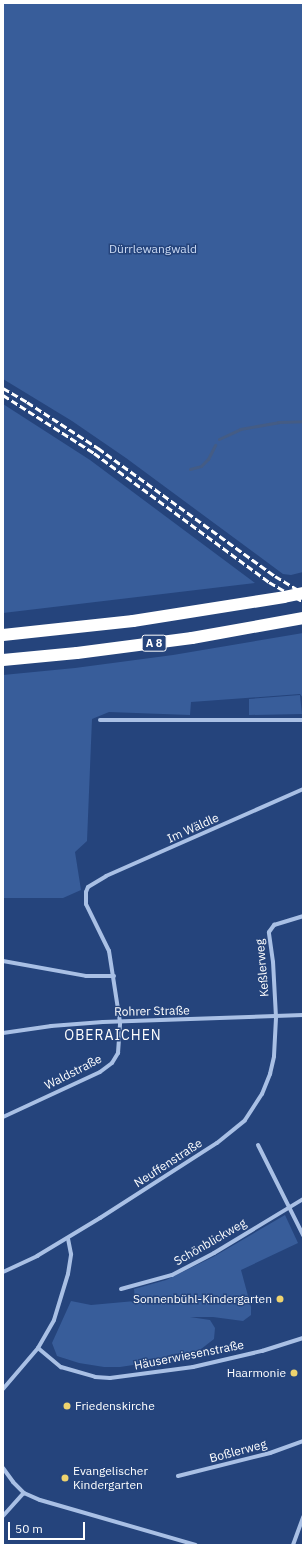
<!DOCTYPE html>
<meta charset="utf-8">
<style>
body{margin:0}
#map{position:relative;width:306px;height:1548px;overflow:hidden;background:#25447c;font-family:"IBM Plex Sans",sans-serif}
div>[style]{position:absolute}
[style*='--x']{left:calc(var(--x)*1px);top:calc(var(--y)*1px);width:calc(var(--w)*1px);rotate:calc(var(--a)*1deg)}
.green>*{inset:0;background:#385d9a}
.stream>*{height:3px;margin:-1.5px;padding:0 1.5px;transform-origin:1.5px;border-radius:1.5px;background:#445c85}
.street>*{height:4px;margin:-2px;padding:0 2px;transform-origin:2px;border-radius:2px;background:#a9c0e5}
.highway>*{height:12px;margin:-6px;padding:0 6px;transform-origin:6px;border-radius:6px;background:#fff}
.rail>*{height:3px;margin-top:-1.5px;transform-origin:0;background:repeating-linear-gradient(90deg,#fff 0 7px,transparent 0 10px)}
.highway-bridge>*{height:12px;margin:-6px;padding:0 6px;transform-origin:6px;border-radius:6px;background:#fff}
.dots>*{width:11px;height:11px;translate:-50% -50%;box-sizing:border-box;border:2px solid #25447c;border-radius:50%}
span{translate:-50% -50%;white-space:nowrap;text-align:center;line-height:1.15;-webkit-text-stroke:3px #25447c;paint-order:stroke}
.shield-label span{padding:1px 3px;background:#25447c;border:1px solid;border-radius:3px;-webkit-text-stroke-width:0}
.shield-label{font-size:11px;color:#fff;font-weight:700}
.park-label{font-size:12px;color:#ccdbf4}
.street-label{font-size:12px;color:#fff}
.poi-label{font-size:12px;color:#fff}
.right{translate:-100% -50%;text-align:right}
.left{translate:0 -50%;text-align:left}
.quarter-label{font-size:14px;color:#fff;letter-spacing:1px}
.frame{position:absolute;inset:0;border:4px solid #fff;pointer-events:none}
.scale{position:absolute;left:8px;top:1522px;width:77px;height:18px;box-sizing:border-box;border:2px solid #fff;border-top:0;padding-left:5px;font-size:12px;line-height:14px;white-space:nowrap;color:#fff;-webkit-text-stroke:3px #25447c;paint-order:stroke}
</style>
<div id="map">
<div class="green">
<i style="clip-path:polygon(3px 3px,303px 3px,303px 572px,291px 575px,283px 574px,126px 458px,72px 421px,3px 379px)"></i>
<i style="clip-path:polygon(3px 404px,90px 460px,255px 583px,3px 613px)"></i>
<i style="clip-path:polygon(303px 633px,303px 698px,300px 694px,191px 702px,190px 715px,109px 712px,92px 719px,87px 841px,75px 852px,81px 890px,63px 898px,3px 898px,3px 675px,75px 668px,173px 655px)"></i>
<i style="clip-path:polygon(300px 695px,302px 714px,249px 715px,249px 699px)"></i>
<i style="clip-path:polygon(285px 1215px,298px 1243px,241px 1270px,251px 1307px,251px 1315px,243px 1321px,213px 1317px,190px 1317px,210px 1320px,215px 1328px,214px 1339px,192px 1356px,120px 1367px,104px 1367px,79px 1363px,57px 1356px,52px 1343px,71px 1301px,91px 1305px,135px 1301px,134px 1289px,166px 1280px,213px 1257px)"></i>
</div>
<div class="stream">
<i style="--x:219;--y:439;--w:23;--a:-25"></i>
<i style="--x:240;--y:429;--w:39;--a:-10"></i>
<i style="--x:278;--y:422;--w:25;--a:-2"></i>
<i style="--x:190;--y:469;--w:11;--a:-15"></i>
<i style="--x:201;--y:466;--w:10;--a:-45"></i>
<i style="--x:208;--y:459;--w:16;--a:-63"></i>
</div>
<div class="street">
<i style="--x:100;--y:720;--w:203;--a:0"></i>
<i style="--x:3;--y:961;--w:84;--a:10.2"></i>
<i style="--x:86;--y:976;--w:28;--a:0"></i>
<i style="--x:3;--y:1033;--w:49;--a:-8.3"></i>
<i style="--x:51;--y:1026;--w:52;--a:-4.4"></i>
<i style="--x:103;--y:1022;--w:200;--a:-2"></i>
<i style="--x:3;--y:1117;--w:107;--a:-24.9"></i>
<i style="--x:100;--y:1072;--w:15;--a:-37"></i>
<i style="--x:112;--y:1063;--w:12;--a:-59"></i>
<i style="--x:118;--y:1053;--w:31;--a:-86"></i>
<i style="--x:120;--y:1022;--w:72;--a:-98.8"></i>
<i style="--x:109;--y:951;--w:52;--a:-116.1"></i>
<i style="--x:86;--y:904;--w:12;--a:-90"></i>
<i style="--x:86;--y:892;--w:5;--a:-68"></i>
<i style="--x:88;--y:887;--w:21;--a:-31"></i>
<i style="--x:106;--y:876;--w:215;--a:-23.8"></i>
<i style="--x:258;--y:1145;--w:101;--a:63.4"></i>
<i style="--x:3;--y:1272;--w:38;--a:-25"></i>
<i style="--x:37;--y:1256;--w:74;--a:-31.1"></i>
<i style="--x:100;--y:1218;--w:139;--a:-32.7"></i>
<i style="--x:217;--y:1143;--w:36;--a:-39"></i>
<i style="--x:245;--y:1120;--w:31;--a:-57"></i>
<i style="--x:262;--y:1094;--w:22;--a:-68"></i>
<i style="--x:270;--y:1074;--w:18;--a:-77"></i>
<i style="--x:274;--y:1056;--w:39;--a:-87"></i>
<i style="--x:276;--y:1017;--w:55;--a:-93.1"></i>
<i style="--x:273;--y:962;--w:30;--a:-98"></i>
<i style="--x:269;--y:932;--w:9;--a:-54"></i>
<i style="--x:274;--y:925;--w:30;--a:-17"></i>
<i style="--x:121;--y:1289;--w:53;--a:-15.4"></i>
<i style="--x:172;--y:1275;--w:47;--a:-27.6"></i>
<i style="--x:214;--y:1253;--w:104;--a:-31.2"></i>
<i style="--x:38;--y:1348;--w:30;--a:40"></i>
<i style="--x:61;--y:1367;--w:35;--a:16"></i>
<i style="--x:95;--y:1377;--w:15;--a:4"></i>
<i style="--x:110;--y:1378;--w:84;--a:-7.5"></i>
<i style="--x:193;--y:1367;--w:71;--a:-13.1"></i>
<i style="--x:262;--y:1351;--w:43;--a:-17.6"></i>
<i style="--x:3;--y:1389;--w:54;--a:-49.5"></i>
<i style="--x:38;--y:1348;--w:32;--a:-60"></i>
<i style="--x:54;--y:1320;--w:48;--a:-73.1"></i>
<i style="--x:68;--y:1274;--w:20;--a:-81"></i>
<i style="--x:71;--y:1254;--w:16;--a:-101"></i>
<i style="--x:3;--y:1468;--w:17;--a:54"></i>
<i style="--x:13;--y:1482;--w:16;--a:45"></i>
<i style="--x:24;--y:1493;--w:17;--a:24"></i>
<i style="--x:40;--y:1500;--w:162;--a:16.1"></i>
<i style="--x:178;--y:1476;--w:95;--a:-14"></i>
<i style="--x:270;--y:1453;--w:35;--a:-20"></i>
<i style="--x:3;--y:1516;--w:31;--a:-48"></i>
<i style="--x:293;--y:1545;--w:30;--a:-70"></i>
</div>
<div class="highway">
<i style="--x:3;--y:635;--w:131;--a:-6.1"></i>
<i style="--x:133;--y:621;--w:153;--a:-9"></i>
<i style="--x:3;--y:660;--w:74;--a:-5.4"></i>
<i style="--x:77;--y:653;--w:116;--a:-7.4"></i>
<i style="--x:192;--y:638;--w:113;--a:-10.2"></i>
</div>
<div class="rail">
<i style="--x:3;--y:388;--w:28;--a:30"></i>
<i style="--x:27;--y:402;--w:85;--a:32.9"></i>
<i style="--x:98;--y:448;--w:218;--a:35.9"></i>
<i style="--x:275;--y:576;--w:33;--a:31"></i>
<i style="--x:3;--y:395;--w:108;--a:32.5"></i>
<i style="--x:94;--y:453;--w:217;--a:36.4"></i>
<i style="--x:269;--y:582;--w:39;--a:30"></i>
</div>
<div class="highway-bridge">
<i style="--x:284;--y:597;--w:19;--a:-12"></i>
</div>
<div class="dots">
<i style="left:280px;top:1299px;background:#eed36e"></i>
<i style="left:294px;top:1373px;background:#eed36e"></i>
<i style="left:67px;top:1406px;background:#eed36e"></i>
<i style="left:65px;top:1478px;background:#eed36e"></i>
</div>
<div class="shield-label">
<span style="left:154px;top:643px">A 8</span>
</div>
<div class="park-label">
<span style="left:153px;top:249px">Dürrlewangwald</span>
</div>
<div class="street-label">
<span style="left:193px;top:828px;rotate:-24deg">Im Wäldle</span>
<span style="left:262px;top:968px;rotate:-95deg">Keßlerweg</span>
<span style="left:152px;top:1011px;rotate:-1deg">Rohrer Straße</span>
<span style="left:73px;top:1072px;rotate:-27deg">Waldstraße</span>
<span style="left:168px;top:1163px;rotate:-33deg">Neuffenstraße</span>
<span style="left:210px;top:1242px;rotate:-30deg">Schönblickweg</span>
<span style="left:189px;top:1355px;rotate:-11deg">Häuserwiesenstraße</span>
<span style="left:238px;top:1451px;rotate:-15deg">Boßlerweg</span>
</div>
<div class="poi-label">
<span class="right" style="left:272px;top:1299px">Sonnenbühl-Kindergarten</span>
<span class="right" style="left:286px;top:1373px">Haarmonie</span>
<span class="left" style="left:75px;top:1406px">Friedenskirche</span>
<span class="left" style="left:73px;top:1478px">Evangelischer<br>Kindergarten</span>
</div>
<div class="quarter-label">
<span style="left:113px;top:1035px">OBERAICHEN</span>
</div>
<div class="frame"></div>
<div class="scale">50 m</div>
</div>
